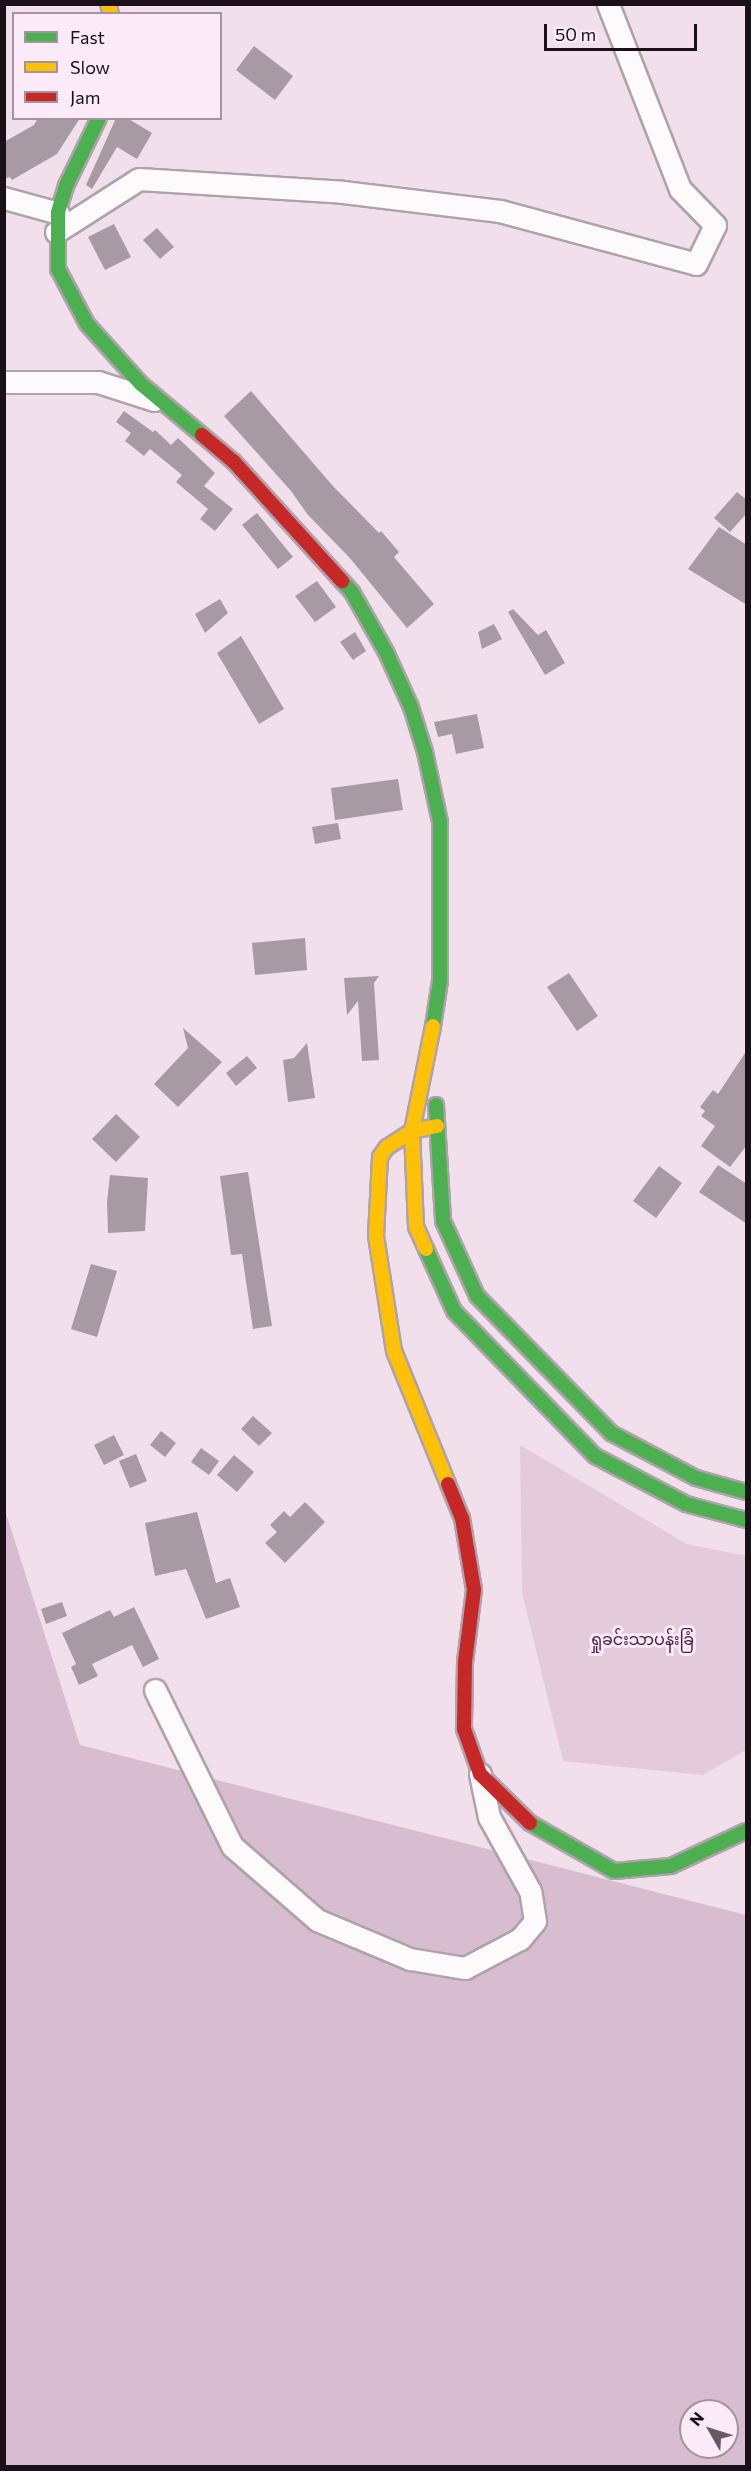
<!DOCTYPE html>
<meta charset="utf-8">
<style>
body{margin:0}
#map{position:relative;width:751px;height:2471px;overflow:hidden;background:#f1e0ec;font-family:Commissioner,"Noto Sans Myanmar",sans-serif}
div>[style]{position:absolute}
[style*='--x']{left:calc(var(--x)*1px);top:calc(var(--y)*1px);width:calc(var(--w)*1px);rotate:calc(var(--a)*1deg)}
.green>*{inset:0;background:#e3cbdc}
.forest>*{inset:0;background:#d8bdd1}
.building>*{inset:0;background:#a79aa3}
.roads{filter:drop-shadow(2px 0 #aea2ab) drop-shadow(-2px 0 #aea2ab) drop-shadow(0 2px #aea2ab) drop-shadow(0 -2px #aea2ab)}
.street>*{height:21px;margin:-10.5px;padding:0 10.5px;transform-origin:10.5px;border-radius:10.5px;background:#fdfafc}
.fast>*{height:14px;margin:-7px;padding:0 7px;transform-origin:7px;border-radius:7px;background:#4caf50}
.slow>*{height:14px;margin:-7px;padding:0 7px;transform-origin:7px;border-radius:7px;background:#ffc107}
.jam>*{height:14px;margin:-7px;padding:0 7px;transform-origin:7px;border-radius:7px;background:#c62828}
span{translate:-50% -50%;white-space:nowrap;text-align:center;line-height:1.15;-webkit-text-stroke:6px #fdeaf8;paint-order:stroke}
.park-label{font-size:16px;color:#481d40}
.frame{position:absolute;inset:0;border:6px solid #1a1018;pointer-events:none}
.legend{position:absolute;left:12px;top:12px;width:210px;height:108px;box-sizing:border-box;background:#fdeaf8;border:2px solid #a2939e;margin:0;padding:8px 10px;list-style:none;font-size:18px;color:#1a1018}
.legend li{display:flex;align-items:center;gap:12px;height:30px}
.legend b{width:30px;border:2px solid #a2939e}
.north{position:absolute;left:679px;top:2399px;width:60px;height:60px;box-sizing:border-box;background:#fdeaf8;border:2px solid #a2939e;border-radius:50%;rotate:309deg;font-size:16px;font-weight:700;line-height:24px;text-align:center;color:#1a1018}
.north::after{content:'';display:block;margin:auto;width:21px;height:27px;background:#655962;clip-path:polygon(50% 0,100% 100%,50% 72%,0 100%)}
.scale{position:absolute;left:544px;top:24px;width:153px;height:27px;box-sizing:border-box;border:3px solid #1a1018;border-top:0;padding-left:8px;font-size:18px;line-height:21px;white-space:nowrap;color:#1a1018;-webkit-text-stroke:4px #fdeaf8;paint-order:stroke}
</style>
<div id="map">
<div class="green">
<i style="clip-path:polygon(520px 1445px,687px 1544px,746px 1556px,746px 1750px,703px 1775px,563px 1761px,522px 1593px)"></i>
</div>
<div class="forest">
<i style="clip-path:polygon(evenodd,4px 1507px,80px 1745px,746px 1915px,746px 2466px,5px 2466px,4px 1507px,691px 2411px,727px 2411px,727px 2447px,691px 2447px,691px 2411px)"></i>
</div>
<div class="building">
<i style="clip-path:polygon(254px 46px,293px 76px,275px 100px,236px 70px)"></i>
<i style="clip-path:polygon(38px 118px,80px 118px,57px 154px,12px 180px,10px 177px,4px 179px,4px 142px,34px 125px)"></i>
<i style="clip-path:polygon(116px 118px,127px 118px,152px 133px,137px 159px,117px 147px,92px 189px,86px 185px)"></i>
<i style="clip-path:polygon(114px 224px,131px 257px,105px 270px,88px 237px)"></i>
<i style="clip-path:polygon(157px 228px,174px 247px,160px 259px,143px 240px)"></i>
<i style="clip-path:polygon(251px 391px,332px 485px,379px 533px,381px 531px,399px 552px,394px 557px,434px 604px,407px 628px,349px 557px,308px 515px,291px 491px,224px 416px)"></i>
<i style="clip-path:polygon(124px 411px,153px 432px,155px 430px,171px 445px,178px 438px,215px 473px,204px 486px,233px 509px,215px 531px,200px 519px,208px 509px,176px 482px,182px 475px,150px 449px,144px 456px,125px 441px,131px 433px,116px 422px)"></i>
<i style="clip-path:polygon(737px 492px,747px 500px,747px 513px,730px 532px,714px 518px)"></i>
<i style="clip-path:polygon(257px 513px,293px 557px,278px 569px,242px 525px)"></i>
<i style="clip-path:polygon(719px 527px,747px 545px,747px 605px,688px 569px)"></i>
<i style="clip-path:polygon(317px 581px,336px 607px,315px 622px,295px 596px)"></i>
<i style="clip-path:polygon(220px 599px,228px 613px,205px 633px,195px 614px)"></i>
<i style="clip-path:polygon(513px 609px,538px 635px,546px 630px,565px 663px,545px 675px,508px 612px)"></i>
<i style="clip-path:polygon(494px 624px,502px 639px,482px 649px,478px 632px)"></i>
<i style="clip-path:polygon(355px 632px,366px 651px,353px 660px,340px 642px)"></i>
<i style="clip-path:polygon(241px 636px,284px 709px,259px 724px,217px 653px)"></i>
<i style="clip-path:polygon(477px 714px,484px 748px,456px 754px,452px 734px,438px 737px,434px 722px)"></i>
<i style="clip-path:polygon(398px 779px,403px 810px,335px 820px,331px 788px)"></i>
<i style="clip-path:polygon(338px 823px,341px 839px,315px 844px,312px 827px)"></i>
<i style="clip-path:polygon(305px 938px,307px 970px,255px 975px,252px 943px)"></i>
<i style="clip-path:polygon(569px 973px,598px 1016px,577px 1031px,547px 987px)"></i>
<i style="clip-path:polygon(379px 976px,374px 983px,379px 1060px,362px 1061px,358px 1001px,347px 1015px,344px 978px)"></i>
<i style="clip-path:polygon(183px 1028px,222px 1062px,178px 1107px,154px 1084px,188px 1048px)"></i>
<i style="clip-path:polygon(307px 1043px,315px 1098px,288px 1102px,283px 1060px,294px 1058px)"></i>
<i style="clip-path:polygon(747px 1050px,747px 1145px,730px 1167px,701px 1146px,715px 1126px,701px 1116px,705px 1111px,700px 1107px,713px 1090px,718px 1094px)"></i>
<i style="clip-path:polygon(247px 1056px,257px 1068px,236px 1086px,226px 1073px)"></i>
<i style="clip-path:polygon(116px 1114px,140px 1137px,116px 1162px,92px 1139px)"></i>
<i style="clip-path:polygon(718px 1165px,747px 1184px,747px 1224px,699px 1192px)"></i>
<i style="clip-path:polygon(659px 1166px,682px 1183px,656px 1218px,633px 1201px)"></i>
<i style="clip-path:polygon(248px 1172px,272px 1326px,253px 1329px,242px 1254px,231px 1255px,220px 1176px)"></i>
<i style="clip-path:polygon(110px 1175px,148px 1178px,145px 1231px,108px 1233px,107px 1202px)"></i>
<i style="clip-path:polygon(91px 1264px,117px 1271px,97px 1337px,71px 1329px)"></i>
<i style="clip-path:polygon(253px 1416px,272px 1433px,259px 1446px,241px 1429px)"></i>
<i style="clip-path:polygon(161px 1431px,176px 1443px,165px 1457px,150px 1445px)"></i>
<i style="clip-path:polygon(114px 1435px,124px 1455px,104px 1465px,94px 1445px)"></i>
<i style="clip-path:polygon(201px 1448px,219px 1461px,209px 1475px,191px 1462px)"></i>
<i style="clip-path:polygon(136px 1454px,147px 1481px,130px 1488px,119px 1461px)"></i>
<i style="clip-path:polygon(234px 1455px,254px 1472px,237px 1492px,217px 1475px)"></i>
<i style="clip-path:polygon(305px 1502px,325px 1522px,285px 1563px,265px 1543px,277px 1532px,270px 1525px,284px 1511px,290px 1517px)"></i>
<i style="clip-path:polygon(197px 1512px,216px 1583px,230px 1578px,240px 1607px,206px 1619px,186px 1569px,155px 1576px,145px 1523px)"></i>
<i style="clip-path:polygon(62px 1602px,67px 1616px,46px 1624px,41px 1609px)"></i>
<i style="clip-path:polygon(134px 1607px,159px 1659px,143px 1667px,132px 1645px,92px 1664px,98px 1676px,79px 1685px,71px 1667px,76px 1664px,62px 1633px,110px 1610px,114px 1617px)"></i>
</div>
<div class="roads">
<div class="street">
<i style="--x:4;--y:198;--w:56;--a:15.5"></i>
<i style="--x:56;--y:232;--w:98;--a:-32.6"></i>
<i style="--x:139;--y:179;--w:204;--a:3.6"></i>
<i style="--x:343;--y:192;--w:158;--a:6.9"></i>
<i style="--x:500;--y:211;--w:203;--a:15.1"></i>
<i style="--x:696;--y:264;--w:43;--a:-64"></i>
<i style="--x:715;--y:225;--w:50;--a:-134.2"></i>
<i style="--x:680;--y:189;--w:199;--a:-111.3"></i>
<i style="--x:4;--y:382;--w:94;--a:0"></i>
<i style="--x:98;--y:382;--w:59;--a:17.8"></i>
<i style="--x:155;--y:1690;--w:174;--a:63.7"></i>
<i style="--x:232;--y:1846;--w:113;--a:41"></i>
<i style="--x:317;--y:1920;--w:101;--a:22.8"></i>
<i style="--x:410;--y:1959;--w:56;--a:9.3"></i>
<i style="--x:465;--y:1968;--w:62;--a:-27.8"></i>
<i style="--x:520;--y:1939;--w:23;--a:-50"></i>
<i style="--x:535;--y:1921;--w:30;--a:-99"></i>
<i style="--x:530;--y:1891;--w:85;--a:-119"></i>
<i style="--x:489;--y:1817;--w:44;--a:-101.8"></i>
</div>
<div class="fast">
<i style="--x:99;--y:118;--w:76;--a:115.9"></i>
<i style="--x:66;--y:186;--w:28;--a:107"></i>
<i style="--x:58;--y:213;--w:56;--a:90"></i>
<i style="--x:58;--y:269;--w:62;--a:62.2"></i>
<i style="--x:87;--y:324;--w:81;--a:48"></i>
<i style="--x:141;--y:384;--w:80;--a:39.9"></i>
<i style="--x:342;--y:581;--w:15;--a:48"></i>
<i style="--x:352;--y:592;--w:69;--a:60.5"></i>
<i style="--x:386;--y:652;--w:60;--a:65.6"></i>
<i style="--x:411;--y:707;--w:47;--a:72.7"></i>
<i style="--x:425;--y:752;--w:72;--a:77.9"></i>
<i style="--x:440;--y:822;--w:159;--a:90"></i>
<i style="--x:440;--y:981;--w:46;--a:98.8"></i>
<i style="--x:436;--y:1105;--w:116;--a:86.5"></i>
<i style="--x:443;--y:1221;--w:82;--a:65.6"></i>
<i style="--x:477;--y:1296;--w:192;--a:45.6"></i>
<i style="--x:611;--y:1433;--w:96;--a:27.9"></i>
<i style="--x:696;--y:1478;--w:52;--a:15.6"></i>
<i style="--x:426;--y:1249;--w:68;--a:65.7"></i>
<i style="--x:454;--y:1311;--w:202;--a:45.8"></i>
<i style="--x:595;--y:1456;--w:103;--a:27.8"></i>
<i style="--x:686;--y:1504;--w:62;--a:14.9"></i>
<i style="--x:530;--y:1823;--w:97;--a:29.7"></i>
<i style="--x:614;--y:1871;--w:57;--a:-5"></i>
<i style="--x:671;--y:1866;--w:83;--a:-25"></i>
</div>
<div class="slow">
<i style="--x:108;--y:4;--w:10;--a:73"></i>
<i style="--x:437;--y:1126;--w:25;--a:169"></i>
<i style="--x:412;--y:1131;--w:30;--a:147"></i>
<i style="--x:387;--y:1147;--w:12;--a:125"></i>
<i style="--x:380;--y:1157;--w:79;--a:92.9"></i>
<i style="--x:376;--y:1236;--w:116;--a:81.1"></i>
<i style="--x:394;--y:1351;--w:144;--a:67.9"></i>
<i style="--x:426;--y:1249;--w:24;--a:-114"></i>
<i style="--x:416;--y:1227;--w:96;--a:-92.4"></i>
<i style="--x:412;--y:1131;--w:107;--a:-78.7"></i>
</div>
<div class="jam">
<i style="--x:202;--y:435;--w:42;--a:40.2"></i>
<i style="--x:234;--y:462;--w:161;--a:47.8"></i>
<i style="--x:448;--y:1484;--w:37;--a:68"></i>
<i style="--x:462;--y:1518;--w:73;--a:80.5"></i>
<i style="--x:474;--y:1590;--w:73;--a:97.1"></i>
<i style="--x:465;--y:1662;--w:67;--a:90.9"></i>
<i style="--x:464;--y:1729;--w:48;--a:70.4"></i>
<i style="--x:480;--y:1774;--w:70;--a:44.4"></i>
</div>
</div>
<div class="park-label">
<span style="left:642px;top:1639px">ရှုခင်းသာပန်းခြံ</span>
</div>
<div class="frame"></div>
<ul class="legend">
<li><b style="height:8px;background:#4caf50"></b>Fast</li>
<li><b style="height:8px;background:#ffc107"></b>Slow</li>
<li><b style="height:8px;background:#c62828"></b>Jam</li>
</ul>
<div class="north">N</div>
<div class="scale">50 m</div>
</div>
